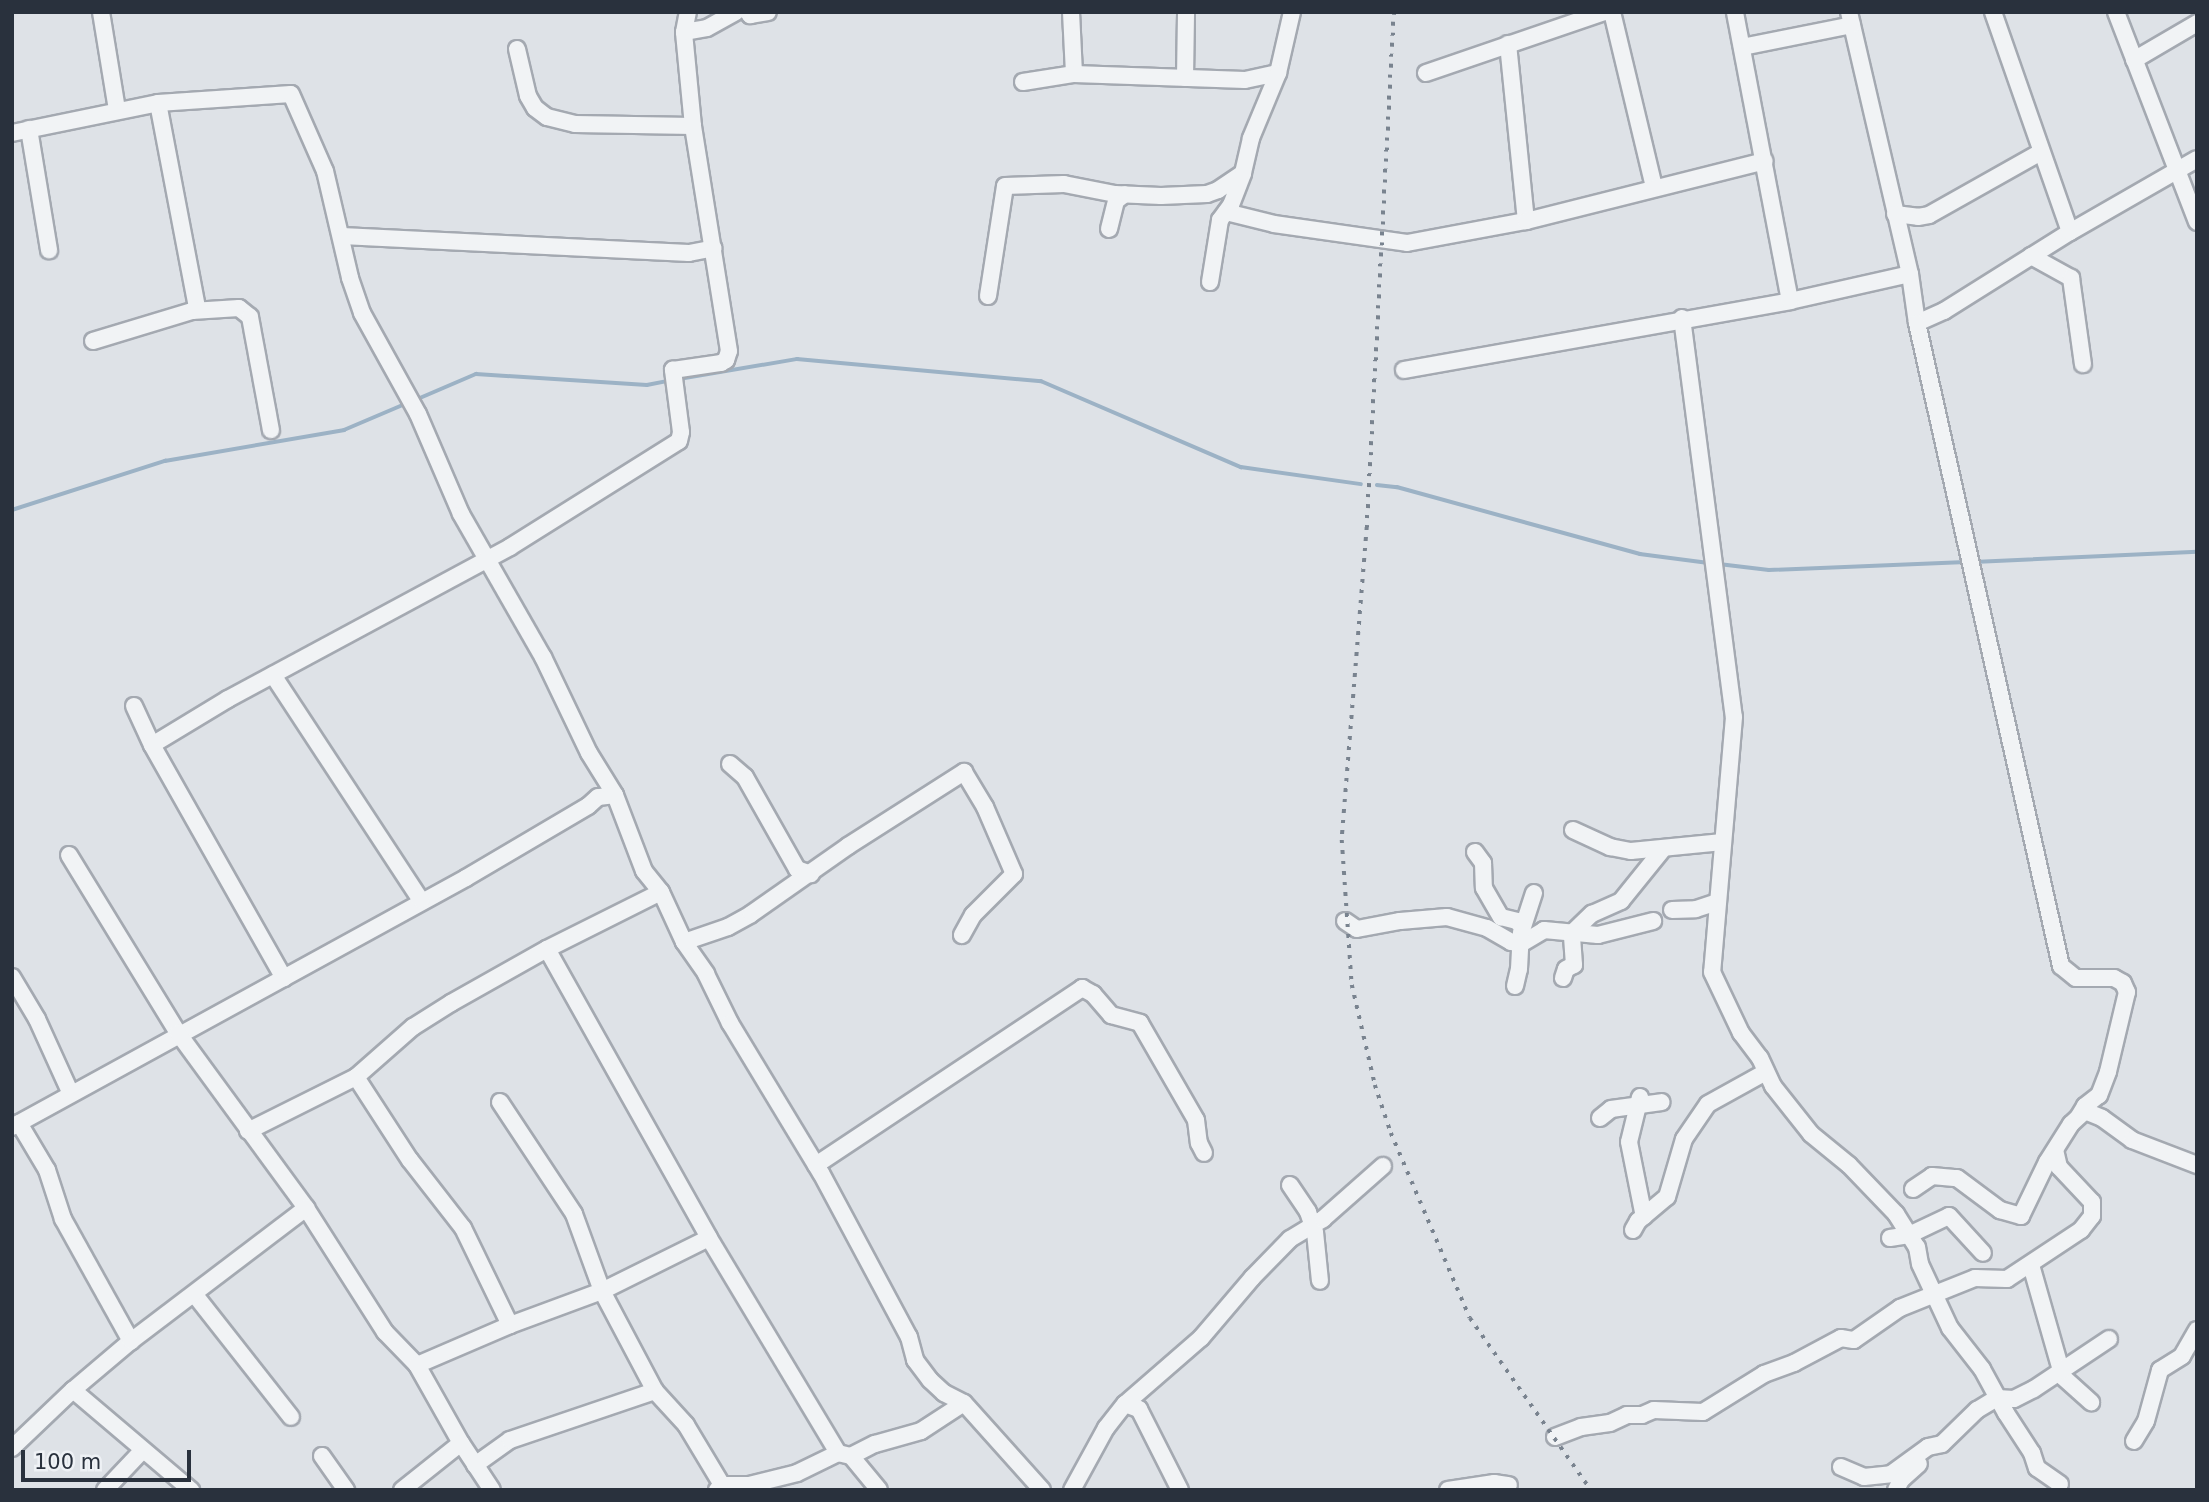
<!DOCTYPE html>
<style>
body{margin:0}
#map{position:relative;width:2209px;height:1502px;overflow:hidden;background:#dee2e7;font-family:"DejaVu Sans",sans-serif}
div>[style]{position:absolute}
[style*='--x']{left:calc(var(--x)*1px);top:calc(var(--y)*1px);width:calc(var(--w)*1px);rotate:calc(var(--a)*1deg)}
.stream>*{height:3.5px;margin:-1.75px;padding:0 1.75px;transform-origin:1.75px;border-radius:1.75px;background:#9cb2c5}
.roads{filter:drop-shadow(2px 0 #a4a9b1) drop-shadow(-2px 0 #a4a9b1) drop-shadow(0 2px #a4a9b1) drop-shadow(0 -2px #a4a9b1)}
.minor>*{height:16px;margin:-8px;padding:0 8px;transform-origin:8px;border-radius:8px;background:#f1f3f5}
.rail>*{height:3.5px;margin-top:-1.75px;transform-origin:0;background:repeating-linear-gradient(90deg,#79838f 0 3.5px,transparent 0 10.5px)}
span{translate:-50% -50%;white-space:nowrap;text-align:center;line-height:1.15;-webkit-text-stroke:5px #eef1f5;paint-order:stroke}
.frame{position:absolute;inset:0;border:14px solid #29313d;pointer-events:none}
.scale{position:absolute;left:21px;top:1450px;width:170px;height:32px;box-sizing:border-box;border:4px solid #29313d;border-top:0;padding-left:9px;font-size:21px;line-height:24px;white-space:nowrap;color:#29313d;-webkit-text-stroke:5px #eef1f5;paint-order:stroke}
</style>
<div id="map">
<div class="stream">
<i style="--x:679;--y:379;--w:120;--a:-9.6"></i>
<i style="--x:797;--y:359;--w:245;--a:5.2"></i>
<i style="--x:1041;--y:381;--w:218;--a:23.3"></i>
<i style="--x:1241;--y:467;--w:121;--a:8.1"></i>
<i style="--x:420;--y:398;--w:61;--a:-23.2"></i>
<i style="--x:476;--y:374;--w:171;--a:3.7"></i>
<i style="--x:647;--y:385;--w:21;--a:-11"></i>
<i style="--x:1377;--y:485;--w:20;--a:6"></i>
<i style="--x:1397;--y:487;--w:252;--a:15.4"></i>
<i style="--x:1640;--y:554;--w:69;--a:7.5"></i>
<i style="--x:12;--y:510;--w:161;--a:-17.8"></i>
<i style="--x:165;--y:461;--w:182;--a:-9.8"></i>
<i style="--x:344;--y:430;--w:64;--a:-23"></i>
<i style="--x:1974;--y:562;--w:223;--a:-2.6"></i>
<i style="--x:1719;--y:564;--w:50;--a:6.8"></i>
<i style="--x:1769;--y:570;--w:197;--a:-2.3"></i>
</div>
<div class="roads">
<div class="minor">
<i style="--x:101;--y:12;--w:99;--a:80.7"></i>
<i style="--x:748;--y:12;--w:4;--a:56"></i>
<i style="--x:750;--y:15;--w:18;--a:-9"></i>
<i style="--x:1071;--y:12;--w:62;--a:87.2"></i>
<i style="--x:1612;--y:12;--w:180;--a:76.5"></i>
<i style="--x:1849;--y:12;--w:269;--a:76.9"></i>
<i style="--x:1910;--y:274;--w:49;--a:81.9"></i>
<i style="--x:1917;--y:323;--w:30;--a:-24"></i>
<i style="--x:1944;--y:311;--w:149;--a:-32.1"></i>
<i style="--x:2070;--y:232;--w:146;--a:-29.9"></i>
<i style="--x:1993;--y:12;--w:233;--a:70.7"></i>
<i style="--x:2116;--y:12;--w:225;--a:68.9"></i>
<i style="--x:684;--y:32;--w:23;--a:-10"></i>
<i style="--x:707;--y:28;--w:33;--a:-29"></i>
<i style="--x:1508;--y:44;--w:178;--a:84.2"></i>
<i style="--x:1742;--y:47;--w:112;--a:-11.3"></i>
<i style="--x:517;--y:49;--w:48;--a:76.8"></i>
<i style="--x:528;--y:96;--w:14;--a:60"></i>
<i style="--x:535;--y:108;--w:15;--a:37"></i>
<i style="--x:547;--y:117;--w:29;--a:14"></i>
<i style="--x:575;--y:124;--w:118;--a:1"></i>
<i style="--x:2134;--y:60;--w:73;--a:-30.4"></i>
<i style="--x:1426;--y:73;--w:188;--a:-18.9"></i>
<i style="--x:1185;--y:78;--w:66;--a:-89.1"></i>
<i style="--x:1023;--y:82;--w:52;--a:-8.9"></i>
<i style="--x:1074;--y:74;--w:171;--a:2"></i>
<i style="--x:1245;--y:80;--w:34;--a:-12"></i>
<i style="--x:1278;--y:73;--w:63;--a:-77.1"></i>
<i style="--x:158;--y:103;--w:209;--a:79.2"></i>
<i style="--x:197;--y:308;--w:6;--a:149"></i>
<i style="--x:29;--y:129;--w:123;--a:80.6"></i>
<i style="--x:12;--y:133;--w:149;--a:-11.6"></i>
<i style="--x:158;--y:103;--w:133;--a:-3.9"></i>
<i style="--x:291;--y:94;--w:84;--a:66.2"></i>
<i style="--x:325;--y:171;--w:110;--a:76.8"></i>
<i style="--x:350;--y:278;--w:37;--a:71"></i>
<i style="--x:362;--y:313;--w:115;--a:61"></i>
<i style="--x:418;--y:414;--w:109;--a:66.7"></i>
<i style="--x:461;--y:514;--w:165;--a:60.2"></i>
<i style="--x:543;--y:657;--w:106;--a:64.4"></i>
<i style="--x:589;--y:753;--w:49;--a:58.2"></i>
<i style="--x:615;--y:795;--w:17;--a:173"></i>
<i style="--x:598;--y:797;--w:13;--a:138"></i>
<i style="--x:588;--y:806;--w:142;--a:149.5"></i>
<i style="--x:466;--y:878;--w:518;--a:151.26"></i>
<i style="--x:1226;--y:212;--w:49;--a:14"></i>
<i style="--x:1274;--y:224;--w:134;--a:8.1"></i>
<i style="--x:1407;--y:243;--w:121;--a:-10.5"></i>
<i style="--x:1526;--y:221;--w:246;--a:-14.1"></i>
<i style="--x:1895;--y:214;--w:23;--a:7"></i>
<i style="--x:1918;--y:217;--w:11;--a:-10"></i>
<i style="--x:1929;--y:215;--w:129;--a:-29.4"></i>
<i style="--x:1109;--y:229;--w:29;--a:-76"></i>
<i style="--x:1116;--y:201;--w:11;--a:-38"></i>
<i style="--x:342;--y:236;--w:347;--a:2.8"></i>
<i style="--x:689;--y:253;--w:25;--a:-11"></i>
<i style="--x:2031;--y:256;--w:46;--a:28.8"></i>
<i style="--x:2071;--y:278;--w:87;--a:82.1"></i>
<i style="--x:1210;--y:282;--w:63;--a:-80.8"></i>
<i style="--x:1220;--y:220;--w:19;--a:-54"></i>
<i style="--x:1231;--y:205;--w:34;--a:-69"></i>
<i style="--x:988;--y:296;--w:111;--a:-81.2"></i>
<i style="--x:1005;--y:186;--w:59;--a:-1.9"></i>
<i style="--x:1064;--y:184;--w:52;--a:11.1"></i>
<i style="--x:1115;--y:194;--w:46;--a:2.5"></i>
<i style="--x:1161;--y:196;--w:46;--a:-2.5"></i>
<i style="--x:1207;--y:194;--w:12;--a:-20"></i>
<i style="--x:1218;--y:190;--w:30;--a:-34"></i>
<i style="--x:1243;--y:173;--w:36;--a:-77"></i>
<i style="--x:1251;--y:138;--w:70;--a:-67.4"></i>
<i style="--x:1790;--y:301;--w:123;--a:-12.7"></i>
<i style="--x:1682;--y:318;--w:402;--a:82.6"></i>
<i style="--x:1734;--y:717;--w:256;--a:94.9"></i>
<i style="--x:1712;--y:972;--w:68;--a:64.6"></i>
<i style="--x:1741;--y:1033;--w:31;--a:53"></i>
<i style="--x:1760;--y:1058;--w:31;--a:65"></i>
<i style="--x:1773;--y:1086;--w:61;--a:51.6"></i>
<i style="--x:1811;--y:1134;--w:49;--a:39.2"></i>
<i style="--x:1849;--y:1165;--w:68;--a:46.2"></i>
<i style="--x:1896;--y:1214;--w:39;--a:58"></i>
<i style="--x:1917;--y:1247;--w:17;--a:80"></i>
<i style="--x:1920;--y:1264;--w:71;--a:64.9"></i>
<i style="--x:1950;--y:1328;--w:52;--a:52"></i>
<i style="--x:1982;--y:1369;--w:50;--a:61.4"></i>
<i style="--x:2006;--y:1413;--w:48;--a:57"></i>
<i style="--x:2032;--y:1453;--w:16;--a:72"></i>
<i style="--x:2037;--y:1468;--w:28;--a:35"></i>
<i style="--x:1917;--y:323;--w:659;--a:77.38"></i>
<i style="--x:2061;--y:966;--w:19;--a:39"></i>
<i style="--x:2076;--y:978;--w:38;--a:0"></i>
<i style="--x:2114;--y:978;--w:10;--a:29"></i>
<i style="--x:2123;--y:983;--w:10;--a:66"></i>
<i style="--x:2127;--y:992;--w:82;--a:103.4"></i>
<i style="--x:2108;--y:1072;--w:25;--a:111"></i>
<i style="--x:2099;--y:1095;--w:18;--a:142"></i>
<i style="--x:2085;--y:1106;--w:12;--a:121"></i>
<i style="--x:93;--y:341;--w:103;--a:-16.9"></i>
<i style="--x:192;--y:311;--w:47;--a:-3.7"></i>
<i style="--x:239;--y:308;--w:14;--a:39"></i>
<i style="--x:250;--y:317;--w:115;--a:79.5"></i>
<i style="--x:1404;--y:370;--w:392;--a:-10.1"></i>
<i style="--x:1790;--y:301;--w:294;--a:-100.8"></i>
<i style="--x:273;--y:675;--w:269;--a:56.7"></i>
<i style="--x:134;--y:706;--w:43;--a:65.2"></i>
<i style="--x:152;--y:745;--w:268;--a:60.5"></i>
<i style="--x:152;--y:745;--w:89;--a:-31.2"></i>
<i style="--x:228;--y:699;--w:320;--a:-28.3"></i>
<i style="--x:510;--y:547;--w:199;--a:-32.1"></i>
<i style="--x:679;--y:441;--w:9;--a:-77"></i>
<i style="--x:681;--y:432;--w:63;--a:-97.4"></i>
<i style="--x:673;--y:370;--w:49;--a:-8.3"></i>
<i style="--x:721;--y:363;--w:6;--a:-31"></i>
<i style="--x:726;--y:360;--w:9;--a:-72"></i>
<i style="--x:729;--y:351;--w:228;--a:-99.1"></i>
<i style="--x:693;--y:126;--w:94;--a:-95.5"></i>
<i style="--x:684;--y:32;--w:20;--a:-79"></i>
<i style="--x:730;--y:764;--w:20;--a:41"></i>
<i style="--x:745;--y:777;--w:106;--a:60.5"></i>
<i style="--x:797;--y:869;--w:15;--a:20"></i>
<i style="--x:615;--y:795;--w:81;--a:69.1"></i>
<i style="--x:644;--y:871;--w:27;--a:51"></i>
<i style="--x:661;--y:892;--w:55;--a:65.3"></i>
<i style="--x:684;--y:942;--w:39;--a:55"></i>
<i style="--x:706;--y:974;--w:55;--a:63.9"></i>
<i style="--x:730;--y:1023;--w:175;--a:58.8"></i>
<i style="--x:821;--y:1173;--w:186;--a:61.8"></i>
<i style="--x:909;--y:1337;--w:24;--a:75"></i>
<i style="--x:915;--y:1360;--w:25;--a:53"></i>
<i style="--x:930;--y:1380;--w:19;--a:43"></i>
<i style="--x:944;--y:1393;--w:22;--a:27"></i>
<i style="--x:964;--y:1403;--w:117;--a:48.1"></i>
<i style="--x:1573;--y:830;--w:41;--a:24.7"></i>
<i style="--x:1610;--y:847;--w:21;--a:11"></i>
<i style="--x:1631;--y:851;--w:92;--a:-5.6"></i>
<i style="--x:1475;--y:852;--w:14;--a:54"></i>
<i style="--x:1483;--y:863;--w:25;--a:88"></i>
<i style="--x:1484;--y:888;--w:34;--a:60"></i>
<i style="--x:1501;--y:917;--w:16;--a:14"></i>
<i style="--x:1517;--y:921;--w:8;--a:50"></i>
<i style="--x:69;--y:855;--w:209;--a:58.5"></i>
<i style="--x:178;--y:1033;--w:217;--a:53.8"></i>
<i style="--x:306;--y:1208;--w:147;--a:57.5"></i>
<i style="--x:385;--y:1332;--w:46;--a:45.9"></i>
<i style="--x:417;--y:1365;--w:90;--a:60.6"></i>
<i style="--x:461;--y:1443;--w:56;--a:56.6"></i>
<i style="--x:1672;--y:910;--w:24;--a:-2"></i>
<i style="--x:1696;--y:909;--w:23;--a:-18"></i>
<i style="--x:1345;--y:921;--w:14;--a:34"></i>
<i style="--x:1357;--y:929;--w:44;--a:-10.5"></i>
<i style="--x:1400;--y:921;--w:47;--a:-4.9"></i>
<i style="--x:1447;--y:917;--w:41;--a:15.4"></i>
<i style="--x:1487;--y:928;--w:28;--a:30"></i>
<i style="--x:1511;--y:942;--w:10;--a:11"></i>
<i style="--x:1521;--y:944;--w:27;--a:-31"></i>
<i style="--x:1544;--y:930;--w:54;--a:5.3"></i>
<i style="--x:1598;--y:935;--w:57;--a:-14.3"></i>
<i style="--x:684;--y:942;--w:46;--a:-18.8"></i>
<i style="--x:728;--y:927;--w:26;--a:-29"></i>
<i style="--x:751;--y:914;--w:118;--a:-35"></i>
<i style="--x:848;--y:846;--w:138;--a:-32.5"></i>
<i style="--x:964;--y:772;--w:41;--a:59"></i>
<i style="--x:985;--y:807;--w:73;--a:66.6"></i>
<i style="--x:1014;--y:874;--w:58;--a:135"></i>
<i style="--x:973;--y:915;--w:23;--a:119"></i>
<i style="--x:547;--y:949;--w:331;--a:60.7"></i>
<i style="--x:709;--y:1238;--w:251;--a:59"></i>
<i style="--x:12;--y:977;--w:49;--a:59.2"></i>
<i style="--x:37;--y:1019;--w:82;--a:65.6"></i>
<i style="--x:1563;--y:978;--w:9;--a:-72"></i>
<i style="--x:1566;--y:969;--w:9;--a:-27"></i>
<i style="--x:1574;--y:965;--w:32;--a:-94"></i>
<i style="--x:1572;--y:933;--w:28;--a:-44"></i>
<i style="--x:1592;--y:914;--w:32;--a:-24"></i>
<i style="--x:1621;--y:901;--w:67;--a:-51.1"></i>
<i style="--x:1515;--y:986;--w:17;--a:-77"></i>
<i style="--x:1519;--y:969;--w:36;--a:-87"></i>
<i style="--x:1521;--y:933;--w:42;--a:-72"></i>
<i style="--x:356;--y:1077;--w:99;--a:57"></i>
<i style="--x:410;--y:1160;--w:86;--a:52.1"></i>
<i style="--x:463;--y:1228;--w:108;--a:64.1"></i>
<i style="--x:1640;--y:1097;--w:46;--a:103.7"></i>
<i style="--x:1629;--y:1142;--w:76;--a:78.7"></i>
<i style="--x:500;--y:1102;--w:134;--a:56.5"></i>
<i style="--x:574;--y:1214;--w:82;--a:70"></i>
<i style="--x:602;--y:1291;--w:113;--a:62.1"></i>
<i style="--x:655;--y:1391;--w:46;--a:47.6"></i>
<i style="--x:686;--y:1425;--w:70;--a:59"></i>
<i style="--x:1600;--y:1118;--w:14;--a:-39"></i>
<i style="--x:1611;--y:1109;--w:51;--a:-7.8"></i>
<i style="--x:19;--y:1123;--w:55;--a:59.2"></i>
<i style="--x:47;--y:1170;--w:52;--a:71.9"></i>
<i style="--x:63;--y:1219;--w:140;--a:60.9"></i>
<i style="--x:248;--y:1131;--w:121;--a:-26.6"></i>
<i style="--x:356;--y:1077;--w:76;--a:-41.3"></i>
<i style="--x:413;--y:1027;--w:45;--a:-32.3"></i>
<i style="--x:451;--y:1003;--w:110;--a:-29.4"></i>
<i style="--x:547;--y:949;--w:127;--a:-26.6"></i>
<i style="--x:816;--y:1165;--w:320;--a:-33.6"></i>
<i style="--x:1082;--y:988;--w:13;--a:29"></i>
<i style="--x:1093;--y:994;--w:28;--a:49"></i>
<i style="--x:1111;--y:1015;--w:30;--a:15"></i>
<i style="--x:1140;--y:1023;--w:112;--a:60"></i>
<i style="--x:1196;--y:1120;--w:23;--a:83"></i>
<i style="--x:1199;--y:1143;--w:11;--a:63"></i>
<i style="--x:1290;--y:1185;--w:32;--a:56"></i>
<i style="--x:1308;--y:1212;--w:21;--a:71"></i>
<i style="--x:1315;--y:1232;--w:49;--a:84.2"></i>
<i style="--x:1913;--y:1189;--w:23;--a:-34"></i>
<i style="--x:1932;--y:1176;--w:25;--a:5"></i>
<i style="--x:1957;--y:1178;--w:54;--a:36.7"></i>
<i style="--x:2000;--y:1210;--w:22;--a:16"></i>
<i style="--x:2021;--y:1216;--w:60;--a:-64.3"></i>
<i style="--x:2047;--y:1162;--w:45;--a:-57.7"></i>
<i style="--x:2071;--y:1124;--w:19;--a:-43"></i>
<i style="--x:2085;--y:1111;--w:18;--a:22"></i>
<i style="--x:2102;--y:1118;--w:37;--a:36"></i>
<i style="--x:2132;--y:1140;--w:70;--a:21"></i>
<i style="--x:1633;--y:1230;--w:10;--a:-61"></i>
<i style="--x:1638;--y:1221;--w:38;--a:-40"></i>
<i style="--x:1667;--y:1197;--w:60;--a:-73.7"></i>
<i style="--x:1684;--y:1139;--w:42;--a:-55.6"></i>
<i style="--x:1708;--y:1104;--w:66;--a:-28.9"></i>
<i style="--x:1890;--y:1238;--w:19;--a:-9"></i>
<i style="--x:1909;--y:1235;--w:44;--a:-25.4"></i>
<i style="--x:1949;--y:1216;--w:50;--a:47.4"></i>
<i style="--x:2031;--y:1265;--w:116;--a:74.1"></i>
<i style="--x:2063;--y:1377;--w:38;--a:42"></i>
<i style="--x:195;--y:1295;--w:155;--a:51.8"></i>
<i style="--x:417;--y:1365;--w:101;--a:-23.3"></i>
<i style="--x:510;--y:1325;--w:98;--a:-20.3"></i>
<i style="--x:602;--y:1291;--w:119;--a:-26.4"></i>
<i style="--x:73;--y:1390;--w:155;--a:40.3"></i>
<i style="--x:1125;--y:1404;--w:15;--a:20"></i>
<i style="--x:1139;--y:1409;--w:91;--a:63.2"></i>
<i style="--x:1555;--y:1437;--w:28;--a:-21"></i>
<i style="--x:1581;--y:1427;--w:29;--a:-8"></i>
<i style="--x:1610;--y:1423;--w:19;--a:-25"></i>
<i style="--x:1627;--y:1415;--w:15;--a:0"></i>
<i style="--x:1642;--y:1415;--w:13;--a:-23"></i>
<i style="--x:1654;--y:1410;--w:49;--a:2.3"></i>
<i style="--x:1703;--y:1412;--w:72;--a:-31.9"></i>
<i style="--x:1764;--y:1374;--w:32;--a:-20"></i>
<i style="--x:1794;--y:1363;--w:53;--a:-28"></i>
<i style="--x:1841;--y:1338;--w:13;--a:9"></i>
<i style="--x:1854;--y:1340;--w:56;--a:-34.8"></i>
<i style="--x:1900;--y:1308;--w:81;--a:-21.8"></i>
<i style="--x:1975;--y:1278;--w:32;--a:2"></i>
<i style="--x:2007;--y:1279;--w:89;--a:-33.5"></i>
<i style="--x:2081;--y:1230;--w:18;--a:-52"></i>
<i style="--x:2092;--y:1216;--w:14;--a:-90"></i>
<i style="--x:2092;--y:1202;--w:48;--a:-133.3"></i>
<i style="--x:2059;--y:1167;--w:17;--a:-103"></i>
<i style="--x:2134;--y:1441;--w:23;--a:-59"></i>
<i style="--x:2146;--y:1421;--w:53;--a:-74.6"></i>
<i style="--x:2160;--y:1370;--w:26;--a:-32"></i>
<i style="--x:2182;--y:1356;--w:30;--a:-60"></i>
<i style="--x:12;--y:1448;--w:84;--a:-43.6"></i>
<i style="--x:73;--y:1390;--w:76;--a:-40.2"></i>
<i style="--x:131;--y:1341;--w:220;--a:-37.2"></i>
<i style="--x:322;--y:1456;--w:42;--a:54.8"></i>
<i style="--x:851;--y:1456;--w:44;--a:50.5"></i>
<i style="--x:475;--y:1465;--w:43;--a:-35.5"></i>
<i style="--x:510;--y:1440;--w:153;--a:-18.7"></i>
<i style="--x:1841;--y:1467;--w:25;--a:23"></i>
<i style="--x:1864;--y:1477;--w:27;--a:-6"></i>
<i style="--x:1891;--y:1474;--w:46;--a:-36.1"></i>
<i style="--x:1928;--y:1447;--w:14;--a:-12"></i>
<i style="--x:1942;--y:1444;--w:49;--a:-44.2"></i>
<i style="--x:1977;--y:1410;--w:23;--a:-31"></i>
<i style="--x:1997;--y:1398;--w:17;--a:3"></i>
<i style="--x:2014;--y:1399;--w:22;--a:-27"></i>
<i style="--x:2034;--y:1389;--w:90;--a:-33.7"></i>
<i style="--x:105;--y:1490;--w:54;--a:-46.5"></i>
<i style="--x:402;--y:1490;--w:75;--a:-38.5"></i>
<i style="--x:717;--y:1490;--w:7;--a:-45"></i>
<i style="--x:722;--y:1485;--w:27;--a:0"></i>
<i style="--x:749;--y:1485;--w:49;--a:-14"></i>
<i style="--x:797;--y:1473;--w:46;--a:-26"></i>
<i style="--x:838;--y:1453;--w:13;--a:13"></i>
<i style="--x:851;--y:1456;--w:27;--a:-27"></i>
<i style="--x:875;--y:1444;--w:48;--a:-15.8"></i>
<i style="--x:921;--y:1431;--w:51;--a:-33.1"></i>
<i style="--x:1072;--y:1490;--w:71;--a:-61.3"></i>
<i style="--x:1106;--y:1428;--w:31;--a:-52"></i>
<i style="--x:1125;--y:1404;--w:101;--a:-41"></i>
<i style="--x:1201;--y:1338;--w:79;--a:-49.6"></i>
<i style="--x:1252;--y:1278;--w:54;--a:-45.7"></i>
<i style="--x:1290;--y:1239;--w:39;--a:-31"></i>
<i style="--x:1323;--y:1219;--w:80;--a:-41.5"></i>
<i style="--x:1448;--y:1490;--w:47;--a:-8.7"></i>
<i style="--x:1494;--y:1483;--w:15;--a:8"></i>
<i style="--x:1896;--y:1490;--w:11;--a:-63"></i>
<i style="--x:1901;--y:1480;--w:24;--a:-42"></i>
</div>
</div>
<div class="rail">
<i style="--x:1394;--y:12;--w:516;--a:93"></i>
<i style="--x:1367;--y:527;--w:314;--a:94.6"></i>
<i style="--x:1342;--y:840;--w:145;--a:86.1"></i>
<i style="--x:1352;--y:985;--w:103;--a:77"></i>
<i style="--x:1375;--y:1085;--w:51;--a:71.6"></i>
<i style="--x:1391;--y:1133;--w:201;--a:66.9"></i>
<i style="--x:1470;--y:1318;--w:210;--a:54.9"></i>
</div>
<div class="frame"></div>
<div class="scale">100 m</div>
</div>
